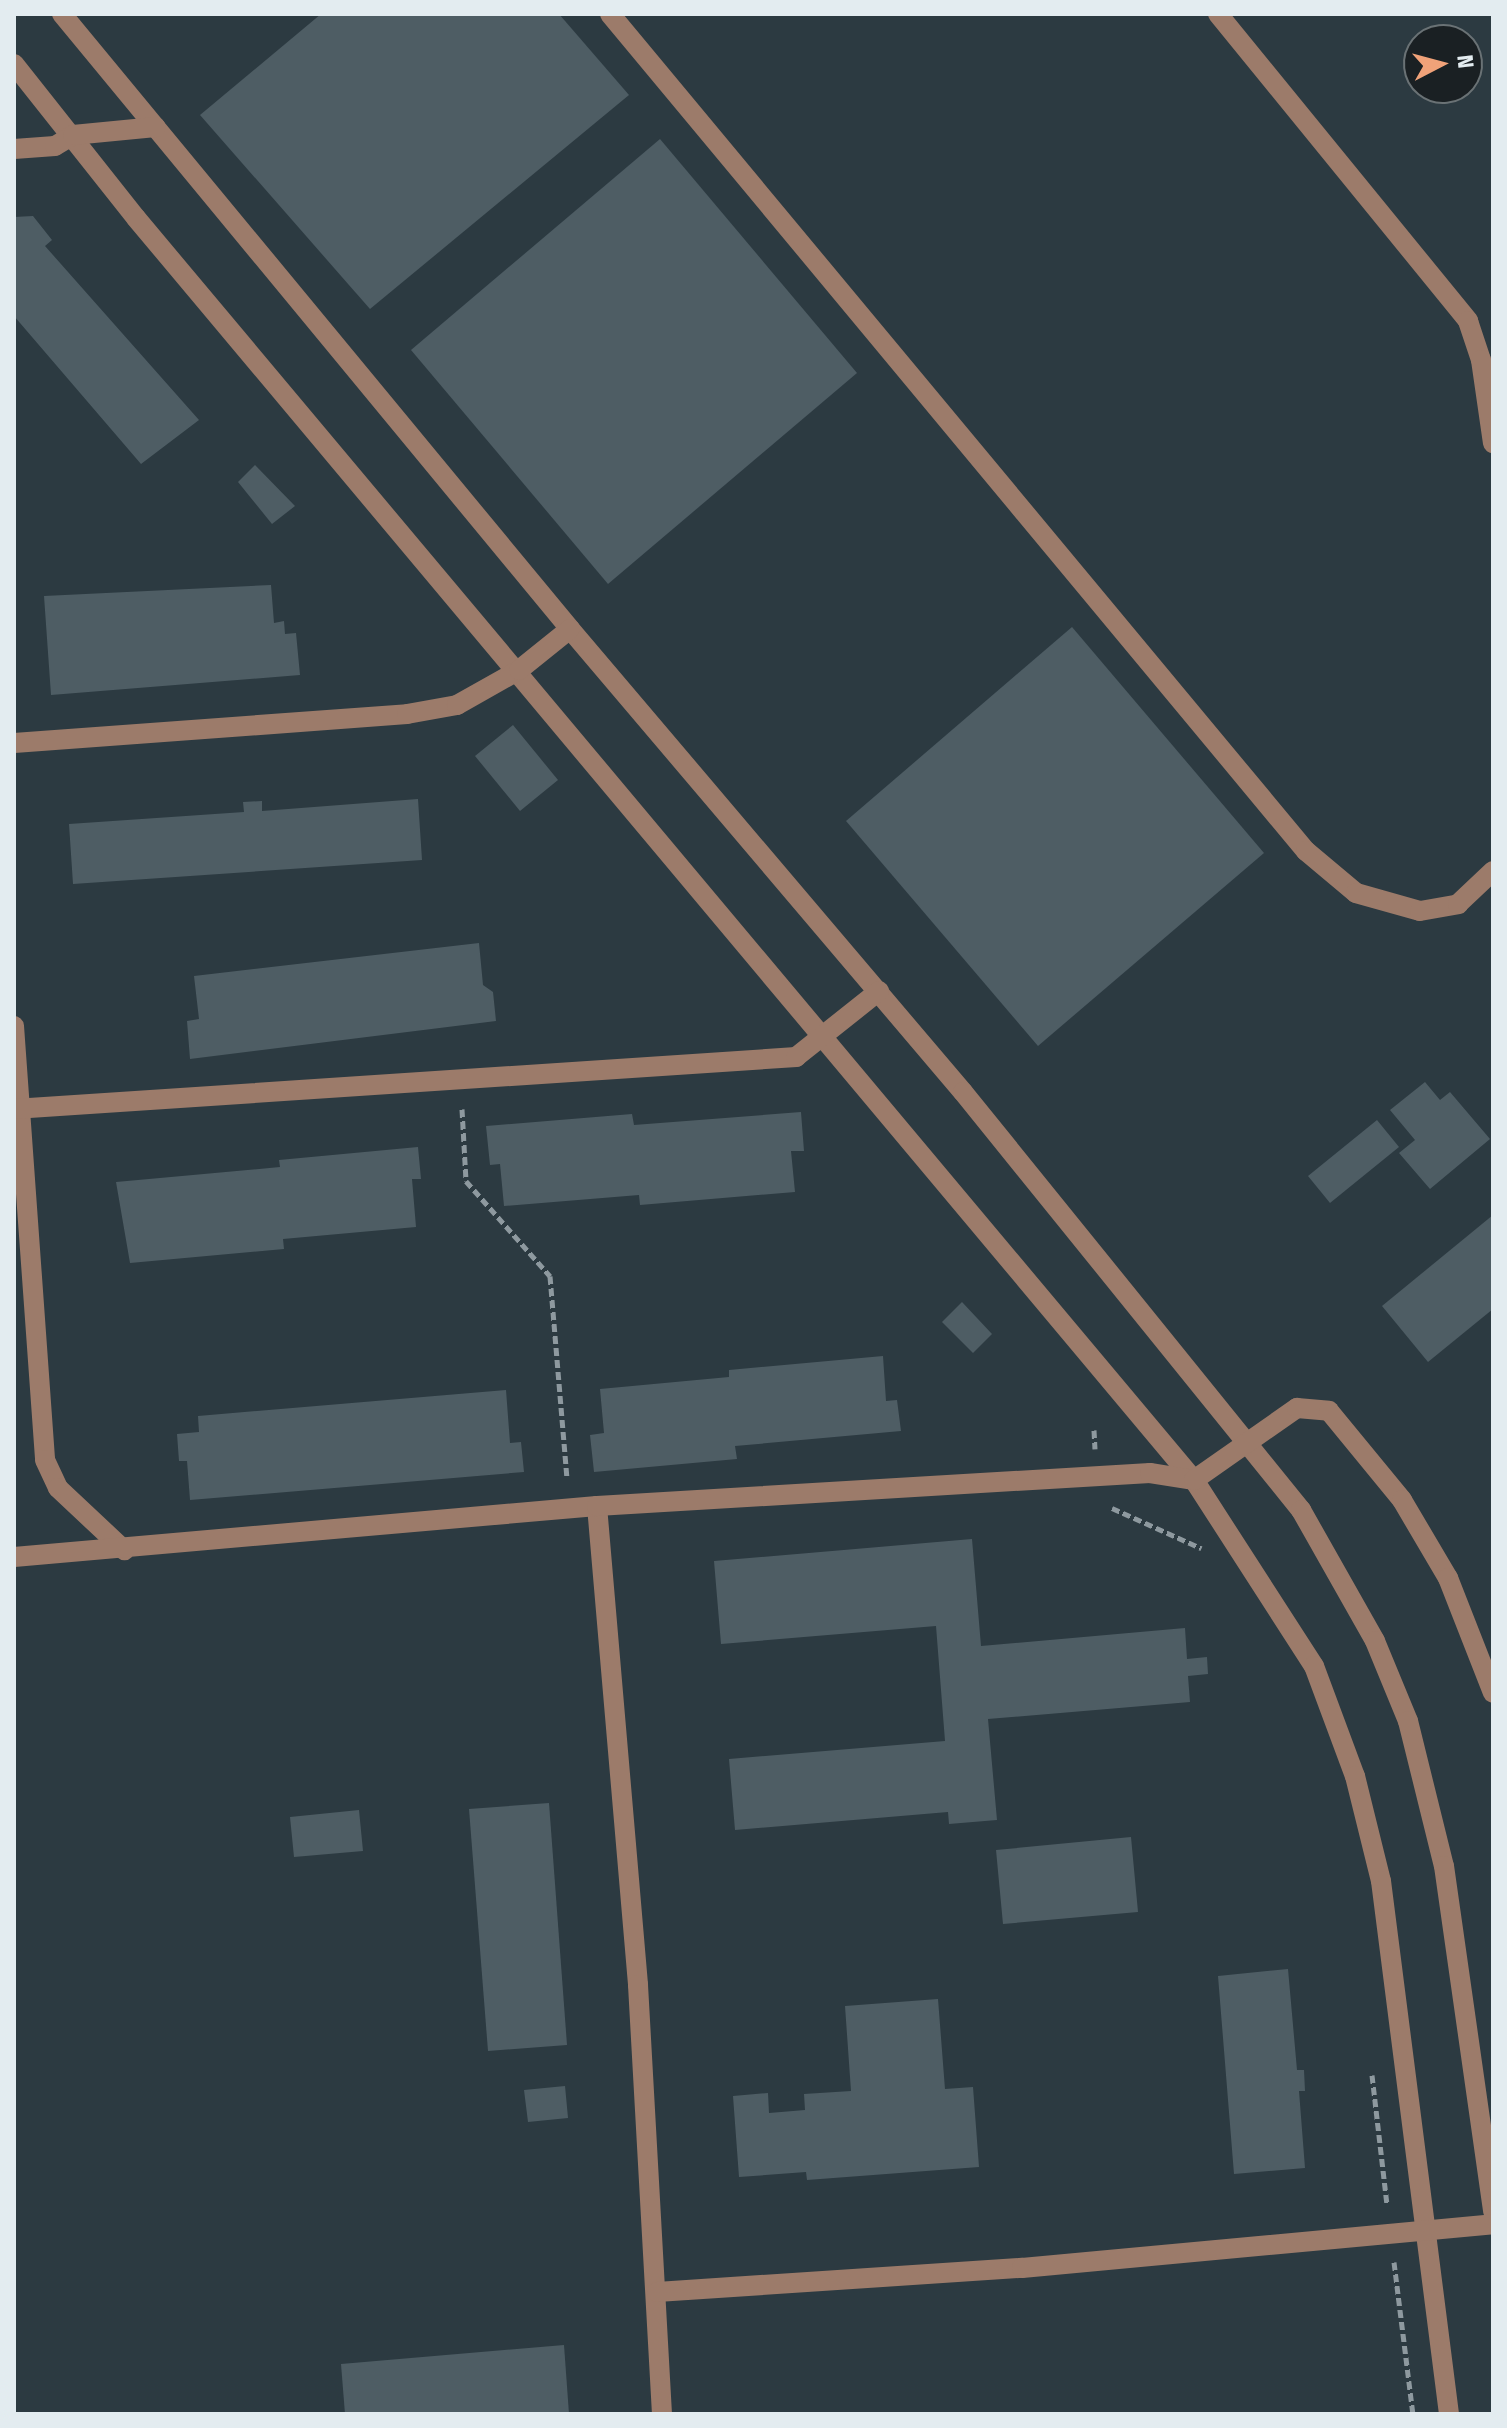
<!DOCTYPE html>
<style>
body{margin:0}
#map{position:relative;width:1507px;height:2428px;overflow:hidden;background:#2c3a41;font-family:"Fira Sans Condensed",sans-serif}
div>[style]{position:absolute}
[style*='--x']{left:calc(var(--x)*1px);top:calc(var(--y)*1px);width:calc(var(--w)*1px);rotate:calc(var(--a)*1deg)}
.building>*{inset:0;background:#4e5d64}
.path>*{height:5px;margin-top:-2.5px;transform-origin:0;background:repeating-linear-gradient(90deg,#8e999f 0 8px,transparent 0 12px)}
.minor>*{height:20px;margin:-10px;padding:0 10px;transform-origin:10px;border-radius:10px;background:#9c7b6a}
span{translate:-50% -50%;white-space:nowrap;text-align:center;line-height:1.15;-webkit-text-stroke:7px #1a2023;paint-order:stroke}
.frame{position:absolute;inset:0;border:16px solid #e3ecf0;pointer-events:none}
.north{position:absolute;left:1403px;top:24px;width:80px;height:80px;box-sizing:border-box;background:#1a2023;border:2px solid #6a7275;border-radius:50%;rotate:84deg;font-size:22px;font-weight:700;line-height:32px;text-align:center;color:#e3ecf0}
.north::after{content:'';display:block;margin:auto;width:28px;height:36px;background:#f0a279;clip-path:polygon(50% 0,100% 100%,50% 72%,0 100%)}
</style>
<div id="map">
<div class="building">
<i style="clip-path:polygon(321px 14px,559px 14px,629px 95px,370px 309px,200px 115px)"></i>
<i style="clip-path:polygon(660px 139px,857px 373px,608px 584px,411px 350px)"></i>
<i style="clip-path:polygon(33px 216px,52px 240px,45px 246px,199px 420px,141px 464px,14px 316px,14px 217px)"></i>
<i style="clip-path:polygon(255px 465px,295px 506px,272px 524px,238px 482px)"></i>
<i style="clip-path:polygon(271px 585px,274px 623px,284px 621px,285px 634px,296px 633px,300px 675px,51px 695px,44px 596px)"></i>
<i style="clip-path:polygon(1072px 627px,1264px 853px,1038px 1046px,846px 821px)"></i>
<i style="clip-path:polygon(513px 725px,558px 780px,520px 811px,475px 756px)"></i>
<i style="clip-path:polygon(418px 799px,422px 860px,73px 884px,69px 824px,244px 812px,243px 802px,262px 801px,262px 811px)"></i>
<i style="clip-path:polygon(479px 943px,483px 985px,493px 992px,496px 1021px,190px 1059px,187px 1021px,199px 1019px,194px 976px)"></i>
<i style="clip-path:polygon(1425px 1082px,1440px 1100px,1450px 1092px,1490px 1139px,1430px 1189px,1399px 1153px,1415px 1140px,1390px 1110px)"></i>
<i style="clip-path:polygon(801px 1112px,804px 1151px,791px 1151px,795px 1192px,640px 1205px,639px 1195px,504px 1206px,500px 1164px,490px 1165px,486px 1126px,632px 1114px,634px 1125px)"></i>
<i style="clip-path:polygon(1377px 1120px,1399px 1147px,1330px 1203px,1308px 1176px)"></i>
<i style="clip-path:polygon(418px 1147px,421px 1179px,412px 1179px,416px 1227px,283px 1239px,284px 1249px,130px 1263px,116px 1182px,280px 1167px,279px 1160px)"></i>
<i style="clip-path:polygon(1493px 1215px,1493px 1309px,1428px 1362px,1382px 1306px)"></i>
<i style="clip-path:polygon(962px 1302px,992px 1334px,973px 1353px,942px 1322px)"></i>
<i style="clip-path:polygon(883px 1356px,886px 1401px,897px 1400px,901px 1431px,735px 1446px,737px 1459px,594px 1472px,590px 1435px,604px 1433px,600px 1389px,729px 1377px,729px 1370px)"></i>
<i style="clip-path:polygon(506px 1390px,510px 1443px,521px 1442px,524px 1472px,190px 1500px,187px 1461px,179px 1461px,177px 1434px,199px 1432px,198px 1416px)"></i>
<i style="clip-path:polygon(972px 1539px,981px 1646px,1185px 1628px,1187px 1659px,1207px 1657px,1208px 1674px,1188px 1676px,1190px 1702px,988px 1719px,997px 1820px,949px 1824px,948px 1812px,735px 1830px,729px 1759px,945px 1741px,936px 1626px,721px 1644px,714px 1561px)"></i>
<i style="clip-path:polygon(549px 1803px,567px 2045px,488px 2051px,469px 1809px)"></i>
<i style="clip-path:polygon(359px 1810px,363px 1851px,294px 1857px,290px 1817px)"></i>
<i style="clip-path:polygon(1131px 1837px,1138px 1912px,1003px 1924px,996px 1850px)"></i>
<i style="clip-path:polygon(1288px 1969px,1297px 2070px,1304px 2070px,1305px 2091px,1299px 2091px,1305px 2168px,1234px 2174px,1218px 1976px)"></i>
<i style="clip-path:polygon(938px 1999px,945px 2089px,973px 2087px,979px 2167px,807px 2180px,806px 2172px,739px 2177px,733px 2096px,768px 2093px,769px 2113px,805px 2110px,804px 2094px,851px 2091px,845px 2006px)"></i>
<i style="clip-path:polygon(565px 2086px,568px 2118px,528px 2122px,524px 2090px)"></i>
<i style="clip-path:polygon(564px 2345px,569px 2414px,345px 2414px,341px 2364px)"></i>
</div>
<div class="path">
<i style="--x:462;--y:1109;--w:72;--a:86.8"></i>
<i style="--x:466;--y:1181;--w:127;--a:48.5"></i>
<i style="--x:550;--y:1276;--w:203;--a:85.2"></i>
<i style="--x:1094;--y:1430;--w:19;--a:87"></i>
<i style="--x:1112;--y:1508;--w:98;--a:24.2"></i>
<i style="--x:1372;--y:2075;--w:130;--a:83.4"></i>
<i style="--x:1394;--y:2262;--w:153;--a:82.9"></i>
</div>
<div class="minor">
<i style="--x:62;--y:14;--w:798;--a:50.44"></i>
<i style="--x:570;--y:629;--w:607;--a:49.68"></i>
<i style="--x:963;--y:1092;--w:538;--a:51.04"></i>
<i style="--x:1301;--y:1510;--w:150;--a:60.5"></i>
<i style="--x:1375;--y:1641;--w:87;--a:67.6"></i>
<i style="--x:1408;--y:1721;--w:149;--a:76.1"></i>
<i style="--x:1444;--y:1866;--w:349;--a:81.9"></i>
<i style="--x:610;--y:14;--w:1089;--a:50.26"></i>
<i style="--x:1306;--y:851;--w:65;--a:40"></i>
<i style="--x:1356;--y:893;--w:66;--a:15.7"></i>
<i style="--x:1420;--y:911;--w:39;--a:-10"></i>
<i style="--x:1458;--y:904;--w:48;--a:-43.3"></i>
<i style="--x:1218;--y:14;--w:396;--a:50.8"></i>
<i style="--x:1468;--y:321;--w:41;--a:71.6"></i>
<i style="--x:1481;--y:360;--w:84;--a:81.8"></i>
<i style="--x:14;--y:64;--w:196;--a:51.6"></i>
<i style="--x:136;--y:218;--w:1647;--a:50.03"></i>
<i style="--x:1194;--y:1480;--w:221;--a:57.2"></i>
<i style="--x:1314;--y:1666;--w:117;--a:69.6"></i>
<i style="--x:1355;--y:1776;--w:108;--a:76.1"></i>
<i style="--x:1381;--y:1881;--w:537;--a:82.73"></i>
<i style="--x:14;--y:149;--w:41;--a:-4.2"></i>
<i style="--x:55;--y:146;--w:21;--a:-31"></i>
<i style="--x:73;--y:135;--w:83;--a:-5.5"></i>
<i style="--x:14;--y:743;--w:394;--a:-4.2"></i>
<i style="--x:407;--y:714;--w:51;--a:-10.2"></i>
<i style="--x:457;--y:705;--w:71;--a:-29.4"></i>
<i style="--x:519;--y:670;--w:65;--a:-38.8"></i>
<i style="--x:14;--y:1026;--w:435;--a:85.9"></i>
<i style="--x:45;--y:1460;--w:31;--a:65"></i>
<i style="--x:58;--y:1488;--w:91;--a:43.2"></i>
<i style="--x:14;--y:1109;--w:784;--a:-3.8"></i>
<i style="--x:796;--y:1057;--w:106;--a:-38.5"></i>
<i style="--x:597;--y:1506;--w:481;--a:85.1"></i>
<i style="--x:638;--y:1985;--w:430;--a:86.8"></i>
<i style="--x:14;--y:1557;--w:585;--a:-5"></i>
<i style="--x:597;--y:1506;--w:554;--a:-3.42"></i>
<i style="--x:1150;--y:1473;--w:45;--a:9"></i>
<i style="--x:1194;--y:1480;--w:126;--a:-35"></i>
<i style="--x:1297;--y:1408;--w:32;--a:5"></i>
<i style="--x:1329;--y:1411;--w:115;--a:50.6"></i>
<i style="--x:1402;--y:1500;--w:91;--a:59.5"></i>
<i style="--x:1448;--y:1578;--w:123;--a:68.6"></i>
<i style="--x:657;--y:2292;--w:366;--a:-3.8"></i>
<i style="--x:1022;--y:2268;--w:473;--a:-5.3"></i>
</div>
<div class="frame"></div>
<div class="north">N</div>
</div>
